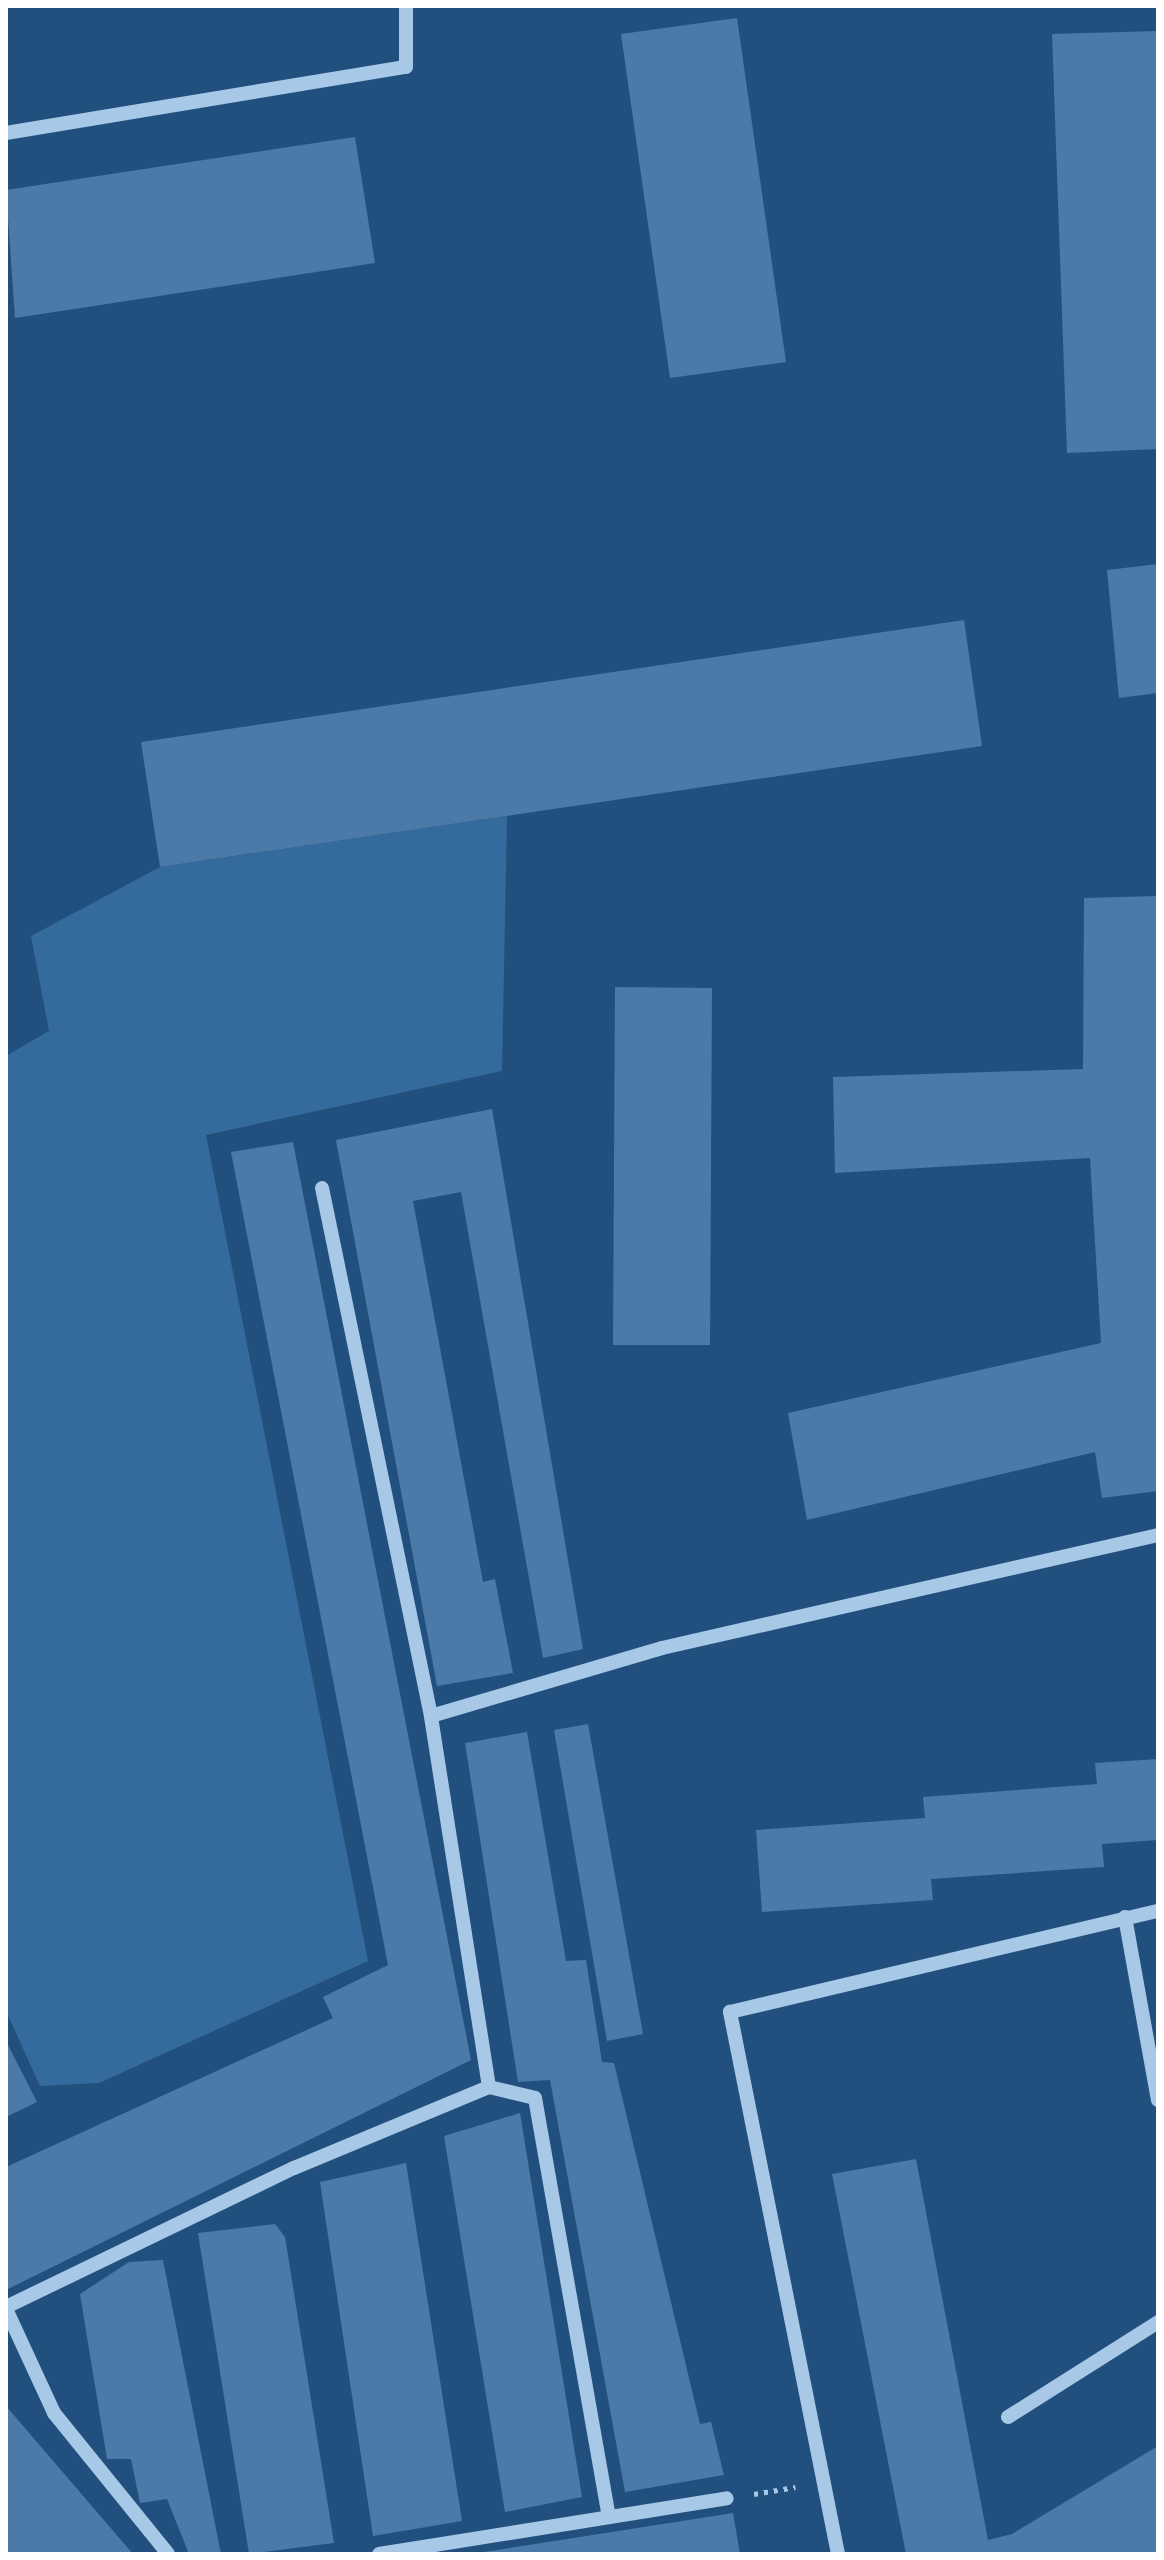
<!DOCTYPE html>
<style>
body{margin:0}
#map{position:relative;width:1164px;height:2560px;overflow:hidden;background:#22507e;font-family:"Work Sans",sans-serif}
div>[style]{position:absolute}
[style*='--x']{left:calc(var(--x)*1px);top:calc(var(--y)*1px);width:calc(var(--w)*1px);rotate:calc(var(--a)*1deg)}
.green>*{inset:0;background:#356a9c}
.building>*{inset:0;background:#4b7aa8}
.path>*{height:5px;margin-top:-2.5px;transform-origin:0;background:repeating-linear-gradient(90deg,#a7c8e7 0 4px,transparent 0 10px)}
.minor>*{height:14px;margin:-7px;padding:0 7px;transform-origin:7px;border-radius:7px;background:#a7c8e7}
span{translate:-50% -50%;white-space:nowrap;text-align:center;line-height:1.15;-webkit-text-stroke:8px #22507e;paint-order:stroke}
.frame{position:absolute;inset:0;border:8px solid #fff;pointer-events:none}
</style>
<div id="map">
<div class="green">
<i style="clip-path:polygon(507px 816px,502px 1071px,206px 1135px,368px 1961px,99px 2083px,40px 2086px,6px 2011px,6px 1056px,49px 1031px,31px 936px,160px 867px)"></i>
</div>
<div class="building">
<i style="clip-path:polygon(737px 18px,786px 362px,670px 378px,621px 34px)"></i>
<i style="clip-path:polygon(1158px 31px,1158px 449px,1067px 453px,1052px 34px)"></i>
<i style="clip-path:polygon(355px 137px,375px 263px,15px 318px,6px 190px)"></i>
<i style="clip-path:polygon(1158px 564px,1158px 693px,1119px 698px,1107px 570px)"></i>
<i style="clip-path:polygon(964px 620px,982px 746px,160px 867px,141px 742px)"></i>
<i style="clip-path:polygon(1158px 896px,1158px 1491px,1102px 1498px,1095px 1452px,807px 1520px,788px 1413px,1101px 1343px,1090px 1158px,835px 1173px,833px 1077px,1083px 1069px,1084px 898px)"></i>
<i style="clip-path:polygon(615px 987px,712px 988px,710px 1345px,613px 1345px)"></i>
<i style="clip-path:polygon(492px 1109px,583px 1649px,543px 1658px,461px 1192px,413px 1201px,483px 1582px,495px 1579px,513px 1673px,437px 1686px,336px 1140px)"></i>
<i style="clip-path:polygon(293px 1142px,471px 2060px,6px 2290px,6px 2167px,333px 2018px,323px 1997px,388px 1965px,231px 1152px)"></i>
<i style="clip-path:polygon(588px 1724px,643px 2034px,607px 2041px,554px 1730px)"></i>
<i style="clip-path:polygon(527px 1732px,566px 1961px,586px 1960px,602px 2062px,614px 2063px,700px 2424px,711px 2422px,724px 2475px,625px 2492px,550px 2080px,518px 2082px,465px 1743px)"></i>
<i style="clip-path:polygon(1158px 1759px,1158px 1840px,1102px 1844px,1104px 1867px,931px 1879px,933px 1900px,762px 1912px,756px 1830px,925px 1818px,923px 1797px,1097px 1784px,1095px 1763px)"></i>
<i style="clip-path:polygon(6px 2041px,37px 2102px,6px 2117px)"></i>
<i style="clip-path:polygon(520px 2113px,582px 2497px,505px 2512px,444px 2136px)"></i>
<i style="clip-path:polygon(916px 2159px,988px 2540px,1012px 2534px,1158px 2446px,1158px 2554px,906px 2554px,832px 2174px)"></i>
<i style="clip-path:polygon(406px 2163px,462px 2521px,373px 2536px,320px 2182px)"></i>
<i style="clip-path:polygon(275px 2224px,285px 2237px,334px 2543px,249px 2554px,198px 2233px)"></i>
<i style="clip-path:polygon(163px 2260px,221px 2554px,189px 2554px,167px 2499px,140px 2503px,131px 2459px,107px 2459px,80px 2294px,129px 2262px)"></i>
<i style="clip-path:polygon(6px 2406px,133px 2554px,6px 2554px)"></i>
<i style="clip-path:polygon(733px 2513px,740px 2554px,484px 2554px,484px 2552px)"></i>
</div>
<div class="path">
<i style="--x:754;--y:2494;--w:42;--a:-9.7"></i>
</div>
<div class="minor">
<i style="--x:6;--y:133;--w:405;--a:-9.4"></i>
<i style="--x:406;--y:67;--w:61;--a:-90"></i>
<i style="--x:431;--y:1716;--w:241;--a:-16.4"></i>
<i style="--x:662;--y:1648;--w:509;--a:-12.83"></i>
<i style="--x:1125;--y:1917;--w:186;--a:79.8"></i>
<i style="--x:489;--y:2087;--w:47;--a:13.4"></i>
<i style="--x:535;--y:2098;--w:425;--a:80"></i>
<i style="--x:6;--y:2307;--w:320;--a:-25.8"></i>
<i style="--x:294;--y:2168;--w:211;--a:-22.6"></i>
<i style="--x:489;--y:2087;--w:376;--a:-98.9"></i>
<i style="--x:431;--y:1716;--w:539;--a:-101.66"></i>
<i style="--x:6;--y:2309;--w:115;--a:65.2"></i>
<i style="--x:54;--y:2413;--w:181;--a:51"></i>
<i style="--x:1008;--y:2417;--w:178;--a:-32.3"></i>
<i style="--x:379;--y:2554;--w:352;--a:-9.1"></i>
<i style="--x:838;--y:2554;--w:553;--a:-101.27"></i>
<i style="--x:730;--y:2012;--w:440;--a:-13.3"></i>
</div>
<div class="frame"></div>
</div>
